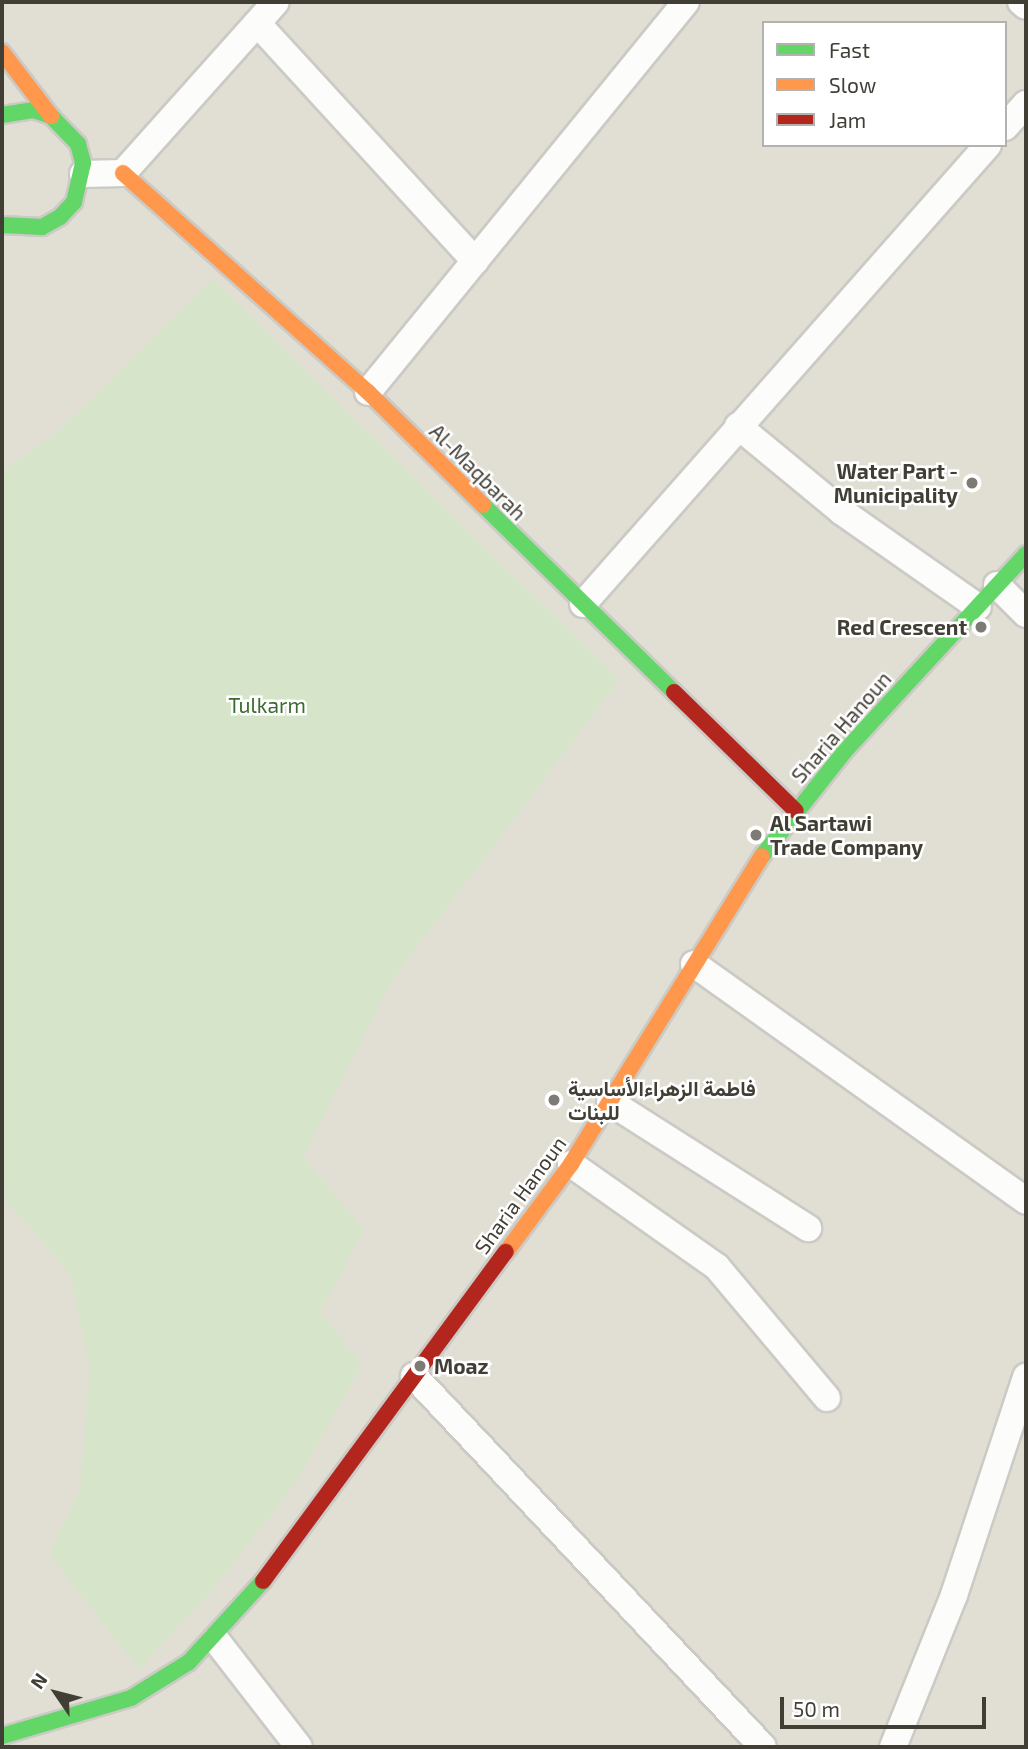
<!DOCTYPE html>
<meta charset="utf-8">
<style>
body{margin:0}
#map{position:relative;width:1028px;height:1749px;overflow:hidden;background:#edece7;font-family:"Exo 2",Vazirmatn,sans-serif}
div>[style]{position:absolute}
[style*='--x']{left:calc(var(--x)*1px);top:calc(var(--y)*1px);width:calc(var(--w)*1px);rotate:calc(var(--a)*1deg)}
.residential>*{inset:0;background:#e1ded4}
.green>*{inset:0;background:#d6e5c9}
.roads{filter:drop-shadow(2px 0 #cbcac5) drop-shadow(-2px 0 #cbcac5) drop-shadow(0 2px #cbcac5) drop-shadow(0 -2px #cbcac5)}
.street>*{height:26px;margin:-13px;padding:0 13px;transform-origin:13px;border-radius:13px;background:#fcfcfb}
.fast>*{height:16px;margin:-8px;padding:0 8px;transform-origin:8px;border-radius:8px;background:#63d668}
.slow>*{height:16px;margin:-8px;padding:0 8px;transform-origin:8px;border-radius:8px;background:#ff974d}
.jam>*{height:16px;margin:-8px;padding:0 8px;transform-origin:8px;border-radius:8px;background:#b3261e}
.dots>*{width:19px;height:19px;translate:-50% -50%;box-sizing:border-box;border:4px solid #fff;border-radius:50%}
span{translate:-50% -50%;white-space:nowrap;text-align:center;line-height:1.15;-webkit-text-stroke:5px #fff;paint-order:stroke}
.poi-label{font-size:21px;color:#413e35;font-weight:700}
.right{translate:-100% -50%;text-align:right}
.left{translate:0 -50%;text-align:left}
.street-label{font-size:21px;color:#413e35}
.park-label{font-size:21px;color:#3c6b2f}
.frame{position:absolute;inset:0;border:4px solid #413e35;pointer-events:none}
.legend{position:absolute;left:762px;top:21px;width:245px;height:126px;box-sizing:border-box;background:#fff;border:2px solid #b3b2ae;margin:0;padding:9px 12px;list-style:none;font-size:21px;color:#413e35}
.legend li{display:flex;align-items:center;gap:14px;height:35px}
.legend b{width:35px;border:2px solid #b3b2ae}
.north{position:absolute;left:21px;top:1658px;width:70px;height:70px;-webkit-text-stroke:5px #fff;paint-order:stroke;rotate:305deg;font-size:19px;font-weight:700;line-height:28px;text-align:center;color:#413e35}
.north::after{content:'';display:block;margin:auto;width:24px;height:32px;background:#413e35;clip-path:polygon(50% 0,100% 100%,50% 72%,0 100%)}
.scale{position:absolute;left:780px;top:1697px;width:206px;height:32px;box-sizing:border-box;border:4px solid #413e35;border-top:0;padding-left:9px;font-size:21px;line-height:24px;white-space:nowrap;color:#413e35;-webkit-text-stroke:5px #fff;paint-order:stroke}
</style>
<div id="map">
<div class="residential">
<i style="clip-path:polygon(evenodd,2px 2px,1026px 2px,1026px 1747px,2px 1747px,2px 2px,764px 23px,1005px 23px,1005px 145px,764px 145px,764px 23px)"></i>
</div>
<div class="green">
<i style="clip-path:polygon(213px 279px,619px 680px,391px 981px,303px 1156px,364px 1230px,320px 1312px,362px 1365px,297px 1481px,213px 1589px,139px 1669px,49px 1554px,80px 1489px,90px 1368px,70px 1274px,2px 1196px,2px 472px,59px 430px)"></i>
</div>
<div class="roads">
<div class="street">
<i style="--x:1021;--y:2;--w:6;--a:39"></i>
<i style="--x:257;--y:23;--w:323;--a:47.5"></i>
<i style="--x:1005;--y:127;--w:31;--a:-48"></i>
<i style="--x:83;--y:174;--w:40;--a:-1.4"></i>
<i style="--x:123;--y:173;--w:229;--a:-48.2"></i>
<i style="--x:368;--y:392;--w:503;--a:-50.81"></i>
<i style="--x:738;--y:426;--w:134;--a:39.5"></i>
<i style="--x:841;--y:511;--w:167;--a:35"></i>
<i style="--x:997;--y:585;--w:41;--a:45"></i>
<i style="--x:583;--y:604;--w:612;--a:-48.58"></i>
<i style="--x:694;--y:964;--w:408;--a:35.5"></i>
<i style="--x:610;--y:1102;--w:235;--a:32.5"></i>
<i style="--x:571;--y:1164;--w:179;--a:35.2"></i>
<i style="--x:717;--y:1267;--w:171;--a:50"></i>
<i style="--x:414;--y:1376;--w:509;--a:46.75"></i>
<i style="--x:216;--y:1640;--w:135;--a:52.2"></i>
<i style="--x:893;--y:1747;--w:164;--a:-68.1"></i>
<i style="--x:954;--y:1595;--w:230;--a:-71.7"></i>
</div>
<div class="fast">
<i style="--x:2;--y:115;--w:31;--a:-9"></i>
<i style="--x:33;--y:110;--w:19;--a:18"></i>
<i style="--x:51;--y:116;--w:39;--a:46"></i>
<i style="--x:78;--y:144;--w:20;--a:75"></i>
<i style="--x:83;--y:163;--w:40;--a:103"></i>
<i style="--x:74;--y:202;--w:21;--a:133"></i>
<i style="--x:60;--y:217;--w:21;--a:151"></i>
<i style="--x:42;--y:227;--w:40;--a:-177.1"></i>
<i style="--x:483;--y:505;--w:267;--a:44.4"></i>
<i style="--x:762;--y:856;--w:132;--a:-51.7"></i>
<i style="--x:844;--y:752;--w:269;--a:-47.4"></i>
<i style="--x:2;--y:1736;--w:134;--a:-16.4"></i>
<i style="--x:131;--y:1698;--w:68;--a:-31.8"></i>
<i style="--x:189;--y:1662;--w:110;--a:-47.6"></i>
</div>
<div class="slow">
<i style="--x:2;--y:52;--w:81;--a:52.6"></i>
<i style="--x:123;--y:173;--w:329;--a:41.8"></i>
<i style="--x:368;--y:392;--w:161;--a:44.5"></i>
<i style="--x:506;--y:1252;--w:109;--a:-53.5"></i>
<i style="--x:571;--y:1164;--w:362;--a:-58.2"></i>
</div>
<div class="jam">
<i style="--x:674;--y:692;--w:170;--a:44.3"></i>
<i style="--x:263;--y:1581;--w:409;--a:-53.6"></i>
</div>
</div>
<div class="dots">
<i style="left:972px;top:483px;background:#7d7b73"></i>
<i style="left:981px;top:627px;background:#7d7b73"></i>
<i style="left:756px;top:835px;background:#7d7b73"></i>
<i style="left:554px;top:1100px;background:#7d7b73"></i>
<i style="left:420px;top:1366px;background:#7d7b73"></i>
</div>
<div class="poi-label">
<span class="right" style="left:958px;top:483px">Water Part -<br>Municipality</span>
<span class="right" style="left:967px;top:627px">Red Crescent</span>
<span class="left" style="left:770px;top:835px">Al Sartawi<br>Trade Company</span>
<span class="left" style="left:568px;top:1100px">فاطمة الزهراءالأساسية<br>للبنات</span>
<span class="left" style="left:434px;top:1366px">Moaz</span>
</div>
<div class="street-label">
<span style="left:478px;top:472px;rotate:45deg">Al-Maqbarah</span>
<span style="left:841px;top:727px;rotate:-49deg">Sharia Hanoun</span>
<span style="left:520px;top:1195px;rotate:-54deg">Sharia Hanoun</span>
</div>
<div class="park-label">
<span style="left:267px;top:705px">Tulkarm</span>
</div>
<div class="frame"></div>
<ul class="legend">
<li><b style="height:9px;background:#63d668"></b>Fast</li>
<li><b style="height:9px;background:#ff974d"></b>Slow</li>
<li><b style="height:9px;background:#b3261e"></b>Jam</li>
</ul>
<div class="north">N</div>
<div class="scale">50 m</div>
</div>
